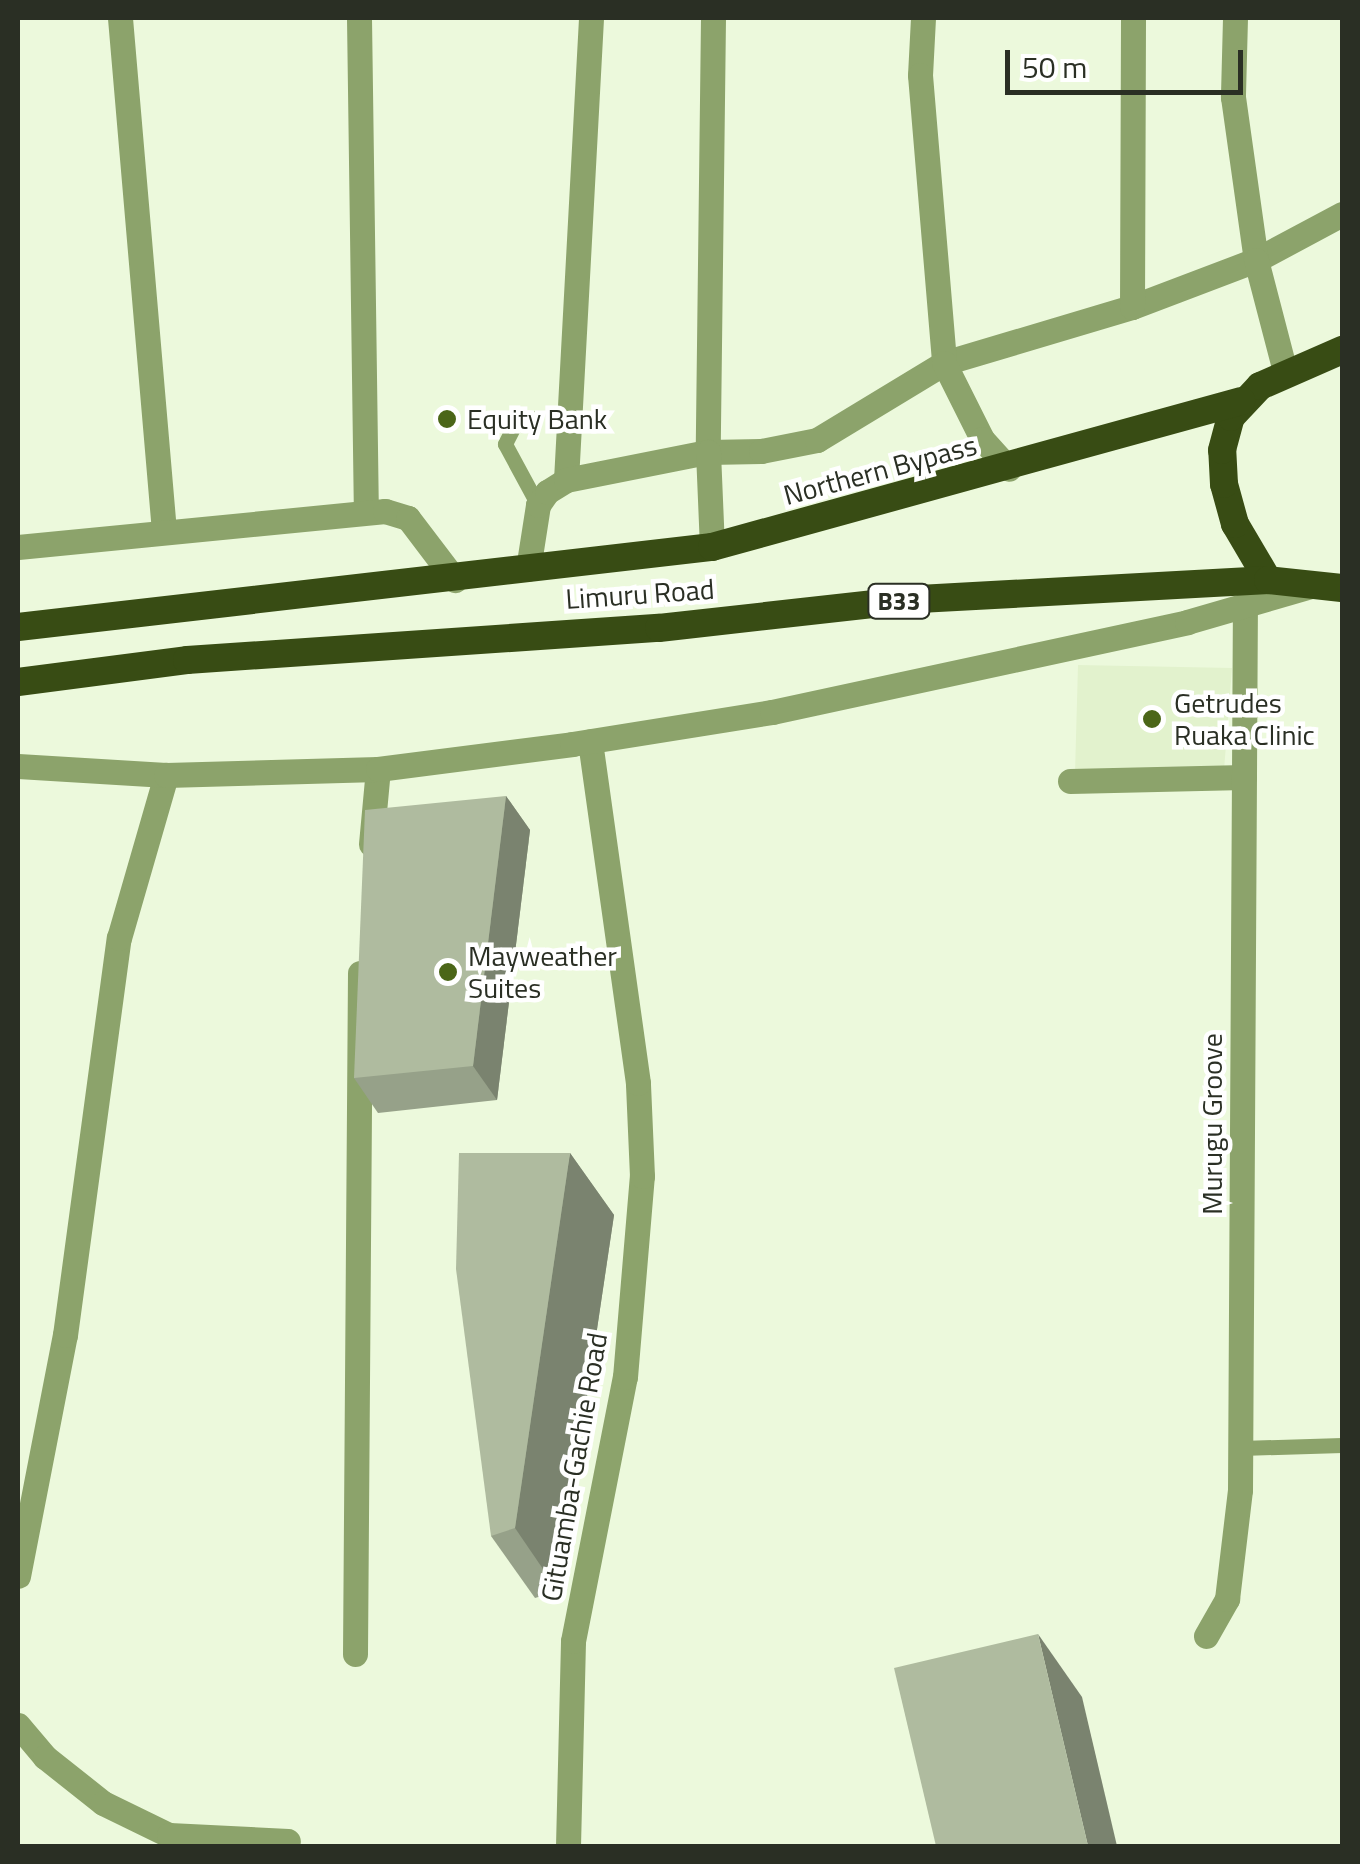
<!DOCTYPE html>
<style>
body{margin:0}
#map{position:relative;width:1360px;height:1864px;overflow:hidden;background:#ecf9dc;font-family:"Titillium Web",sans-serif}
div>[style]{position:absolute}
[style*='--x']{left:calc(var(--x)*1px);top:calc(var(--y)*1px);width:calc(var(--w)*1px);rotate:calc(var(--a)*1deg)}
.built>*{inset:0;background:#e2f2cd}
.service>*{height:15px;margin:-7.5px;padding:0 7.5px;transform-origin:7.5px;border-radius:7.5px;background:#8ca36b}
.minor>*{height:25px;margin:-12.5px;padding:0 12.5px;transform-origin:12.5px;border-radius:12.5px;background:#8ca36b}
.tertiary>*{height:25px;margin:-12.5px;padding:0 12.5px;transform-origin:12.5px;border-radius:12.5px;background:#8ca36b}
.trunk>*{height:28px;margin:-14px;padding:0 14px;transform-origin:14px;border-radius:14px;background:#384c14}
.wall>*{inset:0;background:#96a189}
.shaded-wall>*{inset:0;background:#7a836f}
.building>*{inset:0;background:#afbb9f}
.dots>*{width:28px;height:28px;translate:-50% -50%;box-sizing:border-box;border:5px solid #fff;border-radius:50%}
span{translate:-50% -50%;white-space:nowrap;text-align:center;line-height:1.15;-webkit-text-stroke:9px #fff;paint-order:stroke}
.shield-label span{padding:2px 8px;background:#fff;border:2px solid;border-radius:8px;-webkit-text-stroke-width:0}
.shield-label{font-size:25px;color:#2a2f24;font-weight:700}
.poi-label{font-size:28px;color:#2a2f24}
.left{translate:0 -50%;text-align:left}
.street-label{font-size:28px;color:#2a2f24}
.frame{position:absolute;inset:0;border:20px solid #2a2f24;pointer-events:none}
.scale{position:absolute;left:1005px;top:50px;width:238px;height:45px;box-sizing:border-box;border:5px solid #2a2f24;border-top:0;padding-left:12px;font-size:30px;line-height:35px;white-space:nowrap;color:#2a2f24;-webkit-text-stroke:8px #fff;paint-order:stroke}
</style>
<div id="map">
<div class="built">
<i style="clip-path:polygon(1078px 665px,1232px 668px,1224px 770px,1075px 773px)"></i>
</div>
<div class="service">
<i style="--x:533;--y:418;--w:21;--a:157"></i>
<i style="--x:514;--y:426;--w:20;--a:117"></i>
<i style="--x:505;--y:444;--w:69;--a:61.6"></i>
<i style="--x:1241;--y:1448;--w:101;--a:-1.7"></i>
</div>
<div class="minor">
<i style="--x:120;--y:18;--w:515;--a:85.1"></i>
<i style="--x:359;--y:18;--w:493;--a:89.2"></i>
<i style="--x:713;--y:18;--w:434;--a:90.7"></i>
<i style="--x:708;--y:452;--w:53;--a:-1.1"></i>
<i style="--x:761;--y:451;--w:57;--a:-11.1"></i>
<i style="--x:817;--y:440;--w:149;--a:-31.2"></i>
<i style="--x:944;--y:363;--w:196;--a:-16.6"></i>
<i style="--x:1132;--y:307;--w:133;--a:-20.8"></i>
<i style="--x:1256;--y:260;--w:98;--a:-28.1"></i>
<i style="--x:923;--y:18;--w:57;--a:93"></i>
<i style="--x:920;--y:75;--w:289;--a:85.2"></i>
<i style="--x:944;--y:363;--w:85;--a:63.4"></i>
<i style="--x:982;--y:439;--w:40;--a:48"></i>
<i style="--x:1235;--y:18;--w:79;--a:91.5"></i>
<i style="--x:1233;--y:97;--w:165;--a:82"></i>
<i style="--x:1256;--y:260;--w:115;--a:75.4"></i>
<i style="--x:1132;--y:307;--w:289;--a:-89.8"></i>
<i style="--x:566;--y:480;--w:463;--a:-86.9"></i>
<i style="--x:528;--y:569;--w:65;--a:-81.1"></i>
<i style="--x:538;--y:505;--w:16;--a:-55"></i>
<i style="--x:547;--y:492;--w:22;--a:-32"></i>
<i style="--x:566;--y:480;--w:145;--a:-11.2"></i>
<i style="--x:708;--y:452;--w:95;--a:87.6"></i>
<i style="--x:1070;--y:781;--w:174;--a:-1.3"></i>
<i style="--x:371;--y:844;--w:75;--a:-84.7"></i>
<i style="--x:18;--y:1576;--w:246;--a:-79"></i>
<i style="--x:65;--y:1335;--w:401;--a:-82.3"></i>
<i style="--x:119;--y:938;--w:170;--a:-73.9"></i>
<i style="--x:1206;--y:1636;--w:43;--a:-60.4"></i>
<i style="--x:1227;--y:1599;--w:110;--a:-83.2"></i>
<i style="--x:1240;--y:1490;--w:884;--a:-89.68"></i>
<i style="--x:355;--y:1654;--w:681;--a:-89.58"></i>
<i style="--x:18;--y:1725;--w:42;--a:49.8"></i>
<i style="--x:45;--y:1757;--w:74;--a:38.4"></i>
<i style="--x:103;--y:1803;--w:73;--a:25.9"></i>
<i style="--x:169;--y:1835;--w:119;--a:2.9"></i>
<i style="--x:568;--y:1846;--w:205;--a:-88.6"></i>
<i style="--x:573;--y:1641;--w:269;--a:-78.9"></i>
<i style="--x:625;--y:1377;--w:202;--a:-85.2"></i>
<i style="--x:642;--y:1176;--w:93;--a:-92.5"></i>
<i style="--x:638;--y:1083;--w:345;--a:-98"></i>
</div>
<div class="tertiary">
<i style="--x:18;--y:547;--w:369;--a:-5.6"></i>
<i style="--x:385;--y:511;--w:24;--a:17"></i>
<i style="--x:408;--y:518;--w:78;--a:52.8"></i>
<i style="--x:18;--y:766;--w:148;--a:3.5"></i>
<i style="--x:166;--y:775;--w:212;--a:-1.6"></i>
<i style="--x:378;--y:769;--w:196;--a:-7.3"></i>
<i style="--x:572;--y:744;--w:203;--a:-9.1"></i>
<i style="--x:772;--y:712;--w:425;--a:-12.2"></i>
<i style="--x:1187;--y:622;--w:129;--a:-16.2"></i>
</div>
<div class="trunk">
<i style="--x:1268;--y:580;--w:65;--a:-120.5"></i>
<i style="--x:1235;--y:524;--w:41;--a:-105.4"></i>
<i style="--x:1224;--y:484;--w:34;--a:-93"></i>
<i style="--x:1222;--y:450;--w:34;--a:-75"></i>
<i style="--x:1231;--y:417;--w:42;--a:-46.9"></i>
<i style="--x:1260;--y:386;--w:90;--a:-23.7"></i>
<i style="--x:18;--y:627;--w:699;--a:-6.58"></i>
<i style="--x:712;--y:547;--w:549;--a:-15.43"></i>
<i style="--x:18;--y:682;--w:170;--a:-7.4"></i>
<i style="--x:187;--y:660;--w:473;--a:-3.9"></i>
<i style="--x:659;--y:628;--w:262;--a:-6.4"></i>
<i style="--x:919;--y:599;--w:350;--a:-3.1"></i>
<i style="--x:1268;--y:580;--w:74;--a:6.2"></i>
</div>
<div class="wall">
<i style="clip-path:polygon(506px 796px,530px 830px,497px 1100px,378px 1113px,354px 1078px)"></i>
<i style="clip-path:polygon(570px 1153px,614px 1215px,558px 1591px,535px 1598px,491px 1536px)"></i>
</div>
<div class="shaded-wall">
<i style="clip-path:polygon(506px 796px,530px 830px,497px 1100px,473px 1066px)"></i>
<i style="clip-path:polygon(570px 1153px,614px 1215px,558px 1591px,515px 1528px)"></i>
<i style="clip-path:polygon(1038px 1634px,1082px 1697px,1117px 1846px,1088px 1846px)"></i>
</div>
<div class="building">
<i style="clip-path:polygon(506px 796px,473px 1066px,354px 1078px,365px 810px)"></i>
<i style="clip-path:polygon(459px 1153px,570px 1153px,515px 1528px,491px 1536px,456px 1269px)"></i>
<i style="clip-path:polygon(1038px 1634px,1088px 1846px,936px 1846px,894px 1668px)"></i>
</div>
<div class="dots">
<i style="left:447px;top:419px;background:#4b6618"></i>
<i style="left:1152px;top:719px;background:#4b6618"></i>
<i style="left:448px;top:972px;background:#4b6618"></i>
</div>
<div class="shield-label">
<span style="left:899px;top:601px">B33</span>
</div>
<div class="poi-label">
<span class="left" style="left:467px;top:419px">Equity Bank</span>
<span class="left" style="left:1174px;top:719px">Getrudes<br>Ruaka Clinic</span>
<span class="left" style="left:468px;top:972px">Mayweather<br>Suites</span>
</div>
<div class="street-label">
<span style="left:880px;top:470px;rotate:-15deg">Northern Bypass</span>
<span style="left:640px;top:594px;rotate:-4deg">Limuru Road</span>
<span style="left:1212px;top:1124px;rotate:-90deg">Murugu Groove</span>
<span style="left:574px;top:1467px;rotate:-80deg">Gituamba-Gachie Road</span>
</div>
<div class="frame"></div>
<div class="scale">50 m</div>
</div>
